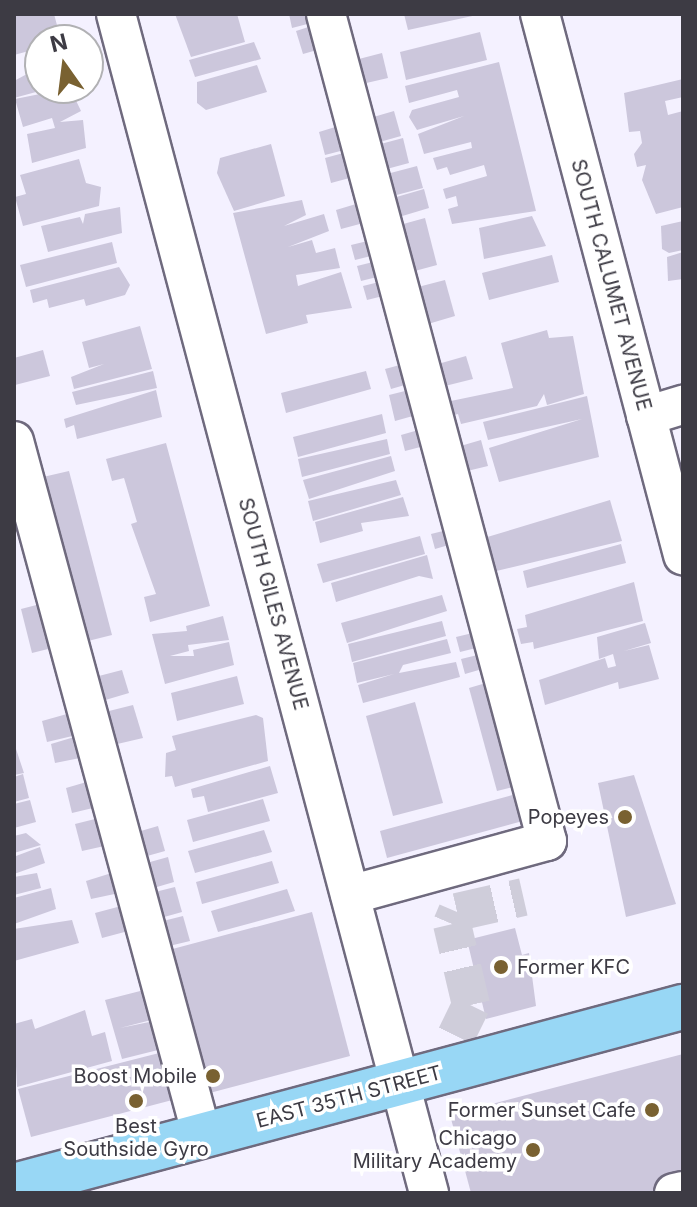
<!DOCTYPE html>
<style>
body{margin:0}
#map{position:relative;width:697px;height:1207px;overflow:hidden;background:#f4f1ff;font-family:Inter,sans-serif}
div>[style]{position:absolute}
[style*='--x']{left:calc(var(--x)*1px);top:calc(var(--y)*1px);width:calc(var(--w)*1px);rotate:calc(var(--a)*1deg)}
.building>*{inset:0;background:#ccc7dc}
.minor-tunnel>*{height:38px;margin-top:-19px;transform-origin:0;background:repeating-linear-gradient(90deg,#cfcdda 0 38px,transparent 0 57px)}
.roads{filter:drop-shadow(2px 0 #6f6a7e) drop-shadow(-2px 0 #6f6a7e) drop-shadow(0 2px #6f6a7e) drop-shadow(0 -2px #6f6a7e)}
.minor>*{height:38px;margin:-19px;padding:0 19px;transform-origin:19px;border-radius:19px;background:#fff}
.major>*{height:44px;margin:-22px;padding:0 22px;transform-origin:22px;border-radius:22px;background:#98d7f5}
.dots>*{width:22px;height:22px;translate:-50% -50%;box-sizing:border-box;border:4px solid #fff;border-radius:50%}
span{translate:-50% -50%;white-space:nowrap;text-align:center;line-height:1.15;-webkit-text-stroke:7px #fff;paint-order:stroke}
.street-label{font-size:20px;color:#3d3b44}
.poi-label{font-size:20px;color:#3d3b44}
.right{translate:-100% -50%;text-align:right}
.left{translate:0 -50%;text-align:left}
.frame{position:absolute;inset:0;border:16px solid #3d3b44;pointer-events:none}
.north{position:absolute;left:24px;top:24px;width:80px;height:80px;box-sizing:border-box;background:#fff;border:2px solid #b1b1b4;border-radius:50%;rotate:346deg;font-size:22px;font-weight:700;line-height:32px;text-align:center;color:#3d3b44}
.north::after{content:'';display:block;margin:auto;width:28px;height:36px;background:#796131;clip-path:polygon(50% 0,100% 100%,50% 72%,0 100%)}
</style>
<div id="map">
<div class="building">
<i style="clip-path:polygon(14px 14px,54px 14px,61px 40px,40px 40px,40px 48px,14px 55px)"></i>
<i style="clip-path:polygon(175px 14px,237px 14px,245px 42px,191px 57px)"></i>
<i style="clip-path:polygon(289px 14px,317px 14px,319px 21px,292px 28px)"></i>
<i style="clip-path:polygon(404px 14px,477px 14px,477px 15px,408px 30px)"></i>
<i style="clip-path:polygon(324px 22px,331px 46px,303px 54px,296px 31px)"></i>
<i style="clip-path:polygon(480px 32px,487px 60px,406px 80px,400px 52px)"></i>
<i style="clip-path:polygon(254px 42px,261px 59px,195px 77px,189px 60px)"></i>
<i style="clip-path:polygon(382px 53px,388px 78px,362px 84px,355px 60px)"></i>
<i style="clip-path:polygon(499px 62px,536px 211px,452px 224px,448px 209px,458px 206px,456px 196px,446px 199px,443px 189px,487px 176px,484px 165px,450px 175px,447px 167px,437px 170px,433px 158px,472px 148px,471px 142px,424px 154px,418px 134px,464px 116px,417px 130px,409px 117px,412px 110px,459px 97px,457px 90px,409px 103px,405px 86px)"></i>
<i style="clip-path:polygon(257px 65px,267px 92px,206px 110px,197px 103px,197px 82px)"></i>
<i style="clip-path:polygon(40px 67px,40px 88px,47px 89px,14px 98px,14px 81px)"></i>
<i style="clip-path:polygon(683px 79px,683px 97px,665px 101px,668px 115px,683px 111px,683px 207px,656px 214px,642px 180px,646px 165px,637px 167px,634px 154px,642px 143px,640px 131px,629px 132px,624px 93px)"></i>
<i style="clip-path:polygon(70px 88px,81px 111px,60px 122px,83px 120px,86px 148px,32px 163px,27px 134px,55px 128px,52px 118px,23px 127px,15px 99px)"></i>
<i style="clip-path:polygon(394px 111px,401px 136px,376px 143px,370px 118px)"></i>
<i style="clip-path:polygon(345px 124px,352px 148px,325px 155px,319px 132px)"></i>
<i style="clip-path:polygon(403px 138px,409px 163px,383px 170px,377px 145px)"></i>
<i style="clip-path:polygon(271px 144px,285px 196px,234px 211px,217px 173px,220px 158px)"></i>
<i style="clip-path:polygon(351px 151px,357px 176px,331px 183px,325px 158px)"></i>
<i style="clip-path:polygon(79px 159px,86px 183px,101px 187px,99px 206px,23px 226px,15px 197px,26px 194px,20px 175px)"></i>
<i style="clip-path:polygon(417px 166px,423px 188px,389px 197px,383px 175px)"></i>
<i style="clip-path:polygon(424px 189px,429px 208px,399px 217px,393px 198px)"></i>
<i style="clip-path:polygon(302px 200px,306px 215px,284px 226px,324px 214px,329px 231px,288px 247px,312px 240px,316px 253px,335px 248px,340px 268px,296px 275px,298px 286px,341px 272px,352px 308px,306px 315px,308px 323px,266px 334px,233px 213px)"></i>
<i style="clip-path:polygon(366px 201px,371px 221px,341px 229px,336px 210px)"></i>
<i style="clip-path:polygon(120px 207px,122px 233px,48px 252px,41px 226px,80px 217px,83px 224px,85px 214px)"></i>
<i style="clip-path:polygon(532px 216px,546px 246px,484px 259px,479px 228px)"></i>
<i style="clip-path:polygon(425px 218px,437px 265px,411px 272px,396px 226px)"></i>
<i style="clip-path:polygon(683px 221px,683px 250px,669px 253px,662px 249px,661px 226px)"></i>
<i style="clip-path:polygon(376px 239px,379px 254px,355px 260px,351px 245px)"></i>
<i style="clip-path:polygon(112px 242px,117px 263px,26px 287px,20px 265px)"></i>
<i style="clip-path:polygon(683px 252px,683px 279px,668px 281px,667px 257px)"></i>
<i style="clip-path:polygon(552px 255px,559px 282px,489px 300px,482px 273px)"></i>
<i style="clip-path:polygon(381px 260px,385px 275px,361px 281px,357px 266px)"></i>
<i style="clip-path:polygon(119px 267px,130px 285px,125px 295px,86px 306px,84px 299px,49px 308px,47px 299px,33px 303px,30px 290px)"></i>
<i style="clip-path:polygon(387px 280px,391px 294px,367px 300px,363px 286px)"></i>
<i style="clip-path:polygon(445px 280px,455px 316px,428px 324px,418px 287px)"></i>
<i style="clip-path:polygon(140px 326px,152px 369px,74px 389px,71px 377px,104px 364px,89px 368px,82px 342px)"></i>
<i style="clip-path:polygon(547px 330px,549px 338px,573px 336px,584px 394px,547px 405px,544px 394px,537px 406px,461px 424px,458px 414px,450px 416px,446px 402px,513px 388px,501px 343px)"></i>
<i style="clip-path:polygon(43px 350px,50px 376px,15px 385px,14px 358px)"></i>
<i style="clip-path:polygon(466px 356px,473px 379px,445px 386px,438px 364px)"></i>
<i style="clip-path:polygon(411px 362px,415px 382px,391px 389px,385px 369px)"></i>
<i style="clip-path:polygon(153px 371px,157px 388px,76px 405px,72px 392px)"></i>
<i style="clip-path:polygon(366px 371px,371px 389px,286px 413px,281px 393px)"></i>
<i style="clip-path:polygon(413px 389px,420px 414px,395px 421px,389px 395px)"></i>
<i style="clip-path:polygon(156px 390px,162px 417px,77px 439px,74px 425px,66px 428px,64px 419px)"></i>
<i style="clip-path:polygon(587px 396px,599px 457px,499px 482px,489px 448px,582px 419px,488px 440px,483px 422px)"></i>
<i style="clip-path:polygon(382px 414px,386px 433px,298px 457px,293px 437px)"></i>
<i style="clip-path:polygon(429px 427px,432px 444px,405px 451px,401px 435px)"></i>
<i style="clip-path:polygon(387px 439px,390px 454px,302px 477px,298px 459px)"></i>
<i style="clip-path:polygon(481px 440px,488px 466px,463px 472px,457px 447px)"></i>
<i style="clip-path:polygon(166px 443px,210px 606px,150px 622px,144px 597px,156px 594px,131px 524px,137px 522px,124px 478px,112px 481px,106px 459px)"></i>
<i style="clip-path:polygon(391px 456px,395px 471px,309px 499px,303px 480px)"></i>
<i style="clip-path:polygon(69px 471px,112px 635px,88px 641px,43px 477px)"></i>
<i style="clip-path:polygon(396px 480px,401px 495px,313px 521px,308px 501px)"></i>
<i style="clip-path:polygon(403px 497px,409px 516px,361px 523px,363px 531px,320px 543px,315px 522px)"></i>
<i style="clip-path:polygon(610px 500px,622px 541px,492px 572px,484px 538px)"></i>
<i style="clip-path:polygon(455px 528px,459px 542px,435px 549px,431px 534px)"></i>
<i style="clip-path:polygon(420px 536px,425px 554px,323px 583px,317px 564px)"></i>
<i style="clip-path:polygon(621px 544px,626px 563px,527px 588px,523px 571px)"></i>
<i style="clip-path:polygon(427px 555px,433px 579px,419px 576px,336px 602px,331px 583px)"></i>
<i style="clip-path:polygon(634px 582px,643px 621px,534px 649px,533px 642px,521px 644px,517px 629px,527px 627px,525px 615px)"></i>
<i style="clip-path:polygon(442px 595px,447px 611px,347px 643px,341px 623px)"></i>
<i style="clip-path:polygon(48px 602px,60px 646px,32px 653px,21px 609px)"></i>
<i style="clip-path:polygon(223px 616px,229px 640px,188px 645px,189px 651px,170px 656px,194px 656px,193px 650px,229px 642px,234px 665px,165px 684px,152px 634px,187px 631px,186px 626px)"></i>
<i style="clip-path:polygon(442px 621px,446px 636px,352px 662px,348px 644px)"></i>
<i style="clip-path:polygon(645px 623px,651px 643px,624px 651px,649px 645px,659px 679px,619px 689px,618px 682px,545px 705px,539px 680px,605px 658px,608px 668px,616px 666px,613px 654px,599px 659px,597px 637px)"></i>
<i style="clip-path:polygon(481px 631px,484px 646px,460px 652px,456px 637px)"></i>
<i style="clip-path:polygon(447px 639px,451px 653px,403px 665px,399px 673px,456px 662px,460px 677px,363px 703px,358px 685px,394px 674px,357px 683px,353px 663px)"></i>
<i style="clip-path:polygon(486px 653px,489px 667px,465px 674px,461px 659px)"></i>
<i style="clip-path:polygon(122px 670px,129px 693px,102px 701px,95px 677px)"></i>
<i style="clip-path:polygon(237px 676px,244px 704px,177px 721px,171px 693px)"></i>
<i style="clip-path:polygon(496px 680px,524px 784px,497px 791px,469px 688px)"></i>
<i style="clip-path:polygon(415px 702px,443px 803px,393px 816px,366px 716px)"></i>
<i style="clip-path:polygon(133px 705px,143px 738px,113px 745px,105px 712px)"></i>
<i style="clip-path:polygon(74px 712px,81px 734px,47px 742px,42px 721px)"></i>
<i style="clip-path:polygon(256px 715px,263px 718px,268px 761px,175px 787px,172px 776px,165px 777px,166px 753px,176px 750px,172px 736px)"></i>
<i style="clip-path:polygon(81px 735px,85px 757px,55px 763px,51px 744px)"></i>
<i style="clip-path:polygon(14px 743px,24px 773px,14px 775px)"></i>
<i style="clip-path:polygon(270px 766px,278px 793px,208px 812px,204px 796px,193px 798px,191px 789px)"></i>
<i style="clip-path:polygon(23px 774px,29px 798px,14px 802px,14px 777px)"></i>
<i style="clip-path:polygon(634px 775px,676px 904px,626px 917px,598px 783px)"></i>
<i style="clip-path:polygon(90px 781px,97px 807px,72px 813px,66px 788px)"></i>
<i style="clip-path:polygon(527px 791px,534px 818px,387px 858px,380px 831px)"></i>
<i style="clip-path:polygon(263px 799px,270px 821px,193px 842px,187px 820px)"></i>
<i style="clip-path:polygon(30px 800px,36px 822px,14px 828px,14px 804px)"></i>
<i style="clip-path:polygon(103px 817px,109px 845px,82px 851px,75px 824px)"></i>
<i style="clip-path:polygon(158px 826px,165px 851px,140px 858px,134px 833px)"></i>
<i style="clip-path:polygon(264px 830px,272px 852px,195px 873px,188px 851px)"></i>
<i style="clip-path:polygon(26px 833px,41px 845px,14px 853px,14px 836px)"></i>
<i style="clip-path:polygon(40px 847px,45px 863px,14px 874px,16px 856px)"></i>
<i style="clip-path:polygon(168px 857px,174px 882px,150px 889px,143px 864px)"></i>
<i style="clip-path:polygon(272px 861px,279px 883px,202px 904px,196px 882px)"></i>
<i style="clip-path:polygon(118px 871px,124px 892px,91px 899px,86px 881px)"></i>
<i style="clip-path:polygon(37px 873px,41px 888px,14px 895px,14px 877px)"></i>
<i style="clip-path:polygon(175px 887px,182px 912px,157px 919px,151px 893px)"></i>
<i style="clip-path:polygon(51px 888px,56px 909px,14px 924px,14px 898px)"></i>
<i style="clip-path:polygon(287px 889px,295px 911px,218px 932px,211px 911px)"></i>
<i style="clip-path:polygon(125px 905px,132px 930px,102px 938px,95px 913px)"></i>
<i style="clip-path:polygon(312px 912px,350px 1056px,202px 1095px,165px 951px)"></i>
<i style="clip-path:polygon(183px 916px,190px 941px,165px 947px,159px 922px)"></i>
<i style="clip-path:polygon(72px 920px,79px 943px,14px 961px,14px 929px)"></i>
<i style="clip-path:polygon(515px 928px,522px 955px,529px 953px,536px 1006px,486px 1019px,467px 940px)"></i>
<i style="clip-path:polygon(152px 988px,159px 1018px,120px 1028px,159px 1020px,166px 1048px,122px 1059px,105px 1000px)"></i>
<i style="clip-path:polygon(85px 1010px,92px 1036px,105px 1032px,112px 1061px,17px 1087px,14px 1024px,32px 1019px,35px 1029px)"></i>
<i style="clip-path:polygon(167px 1051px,180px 1098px,31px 1137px,18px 1089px)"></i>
<i style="clip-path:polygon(683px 1054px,683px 1183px,645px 1193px,471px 1193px,450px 1115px)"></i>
</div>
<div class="minor-tunnel">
<i style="--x:456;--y:1036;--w:34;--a:-64"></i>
<i style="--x:471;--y:1005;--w:83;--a:-103.2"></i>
<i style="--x:452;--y:924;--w:13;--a:-67"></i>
<i style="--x:457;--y:912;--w:68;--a:-12.8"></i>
</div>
<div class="roads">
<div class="minor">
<i style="--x:116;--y:14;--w:1220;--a:75.13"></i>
<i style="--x:326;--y:14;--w:856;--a:75.04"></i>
<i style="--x:547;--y:841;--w:204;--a:164.7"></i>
<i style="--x:540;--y:14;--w:560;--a:75.19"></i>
<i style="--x:646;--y:416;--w:39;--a:-17"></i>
<i style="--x:14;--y:441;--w:720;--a:74.86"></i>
<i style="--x:674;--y:1193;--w:9;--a:-13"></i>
</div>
<div class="major">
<i style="--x:14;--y:1186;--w:693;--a:-14.98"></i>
</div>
</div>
<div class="dots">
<i style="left:625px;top:817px;background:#796131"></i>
<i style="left:501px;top:967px;background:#796131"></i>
<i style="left:213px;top:1076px;background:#796131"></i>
<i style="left:136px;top:1101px;background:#796131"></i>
<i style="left:652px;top:1110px;background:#796131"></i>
<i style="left:533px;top:1150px;background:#796131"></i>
</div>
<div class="street-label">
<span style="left:611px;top:285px;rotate:75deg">SOUTH CALUMET AVENUE</span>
<span style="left:273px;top:604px;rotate:75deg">SOUTH GILES AVENUE</span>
<span style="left:349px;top:1097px;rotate:-15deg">EAST 35TH STREET</span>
</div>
<div class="poi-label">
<span class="right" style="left:609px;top:817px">Popeyes</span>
<span class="left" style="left:517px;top:967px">Former KFC</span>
<span class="right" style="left:197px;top:1076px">Boost Mobile</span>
<span class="right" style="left:636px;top:1110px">Former Sunset Cafe</span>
<span style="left:136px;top:1138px">Best<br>Southside Gyro</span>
<span class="right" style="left:517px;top:1150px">Chicago<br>Military Academy</span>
</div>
<div class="frame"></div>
<div class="north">N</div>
</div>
